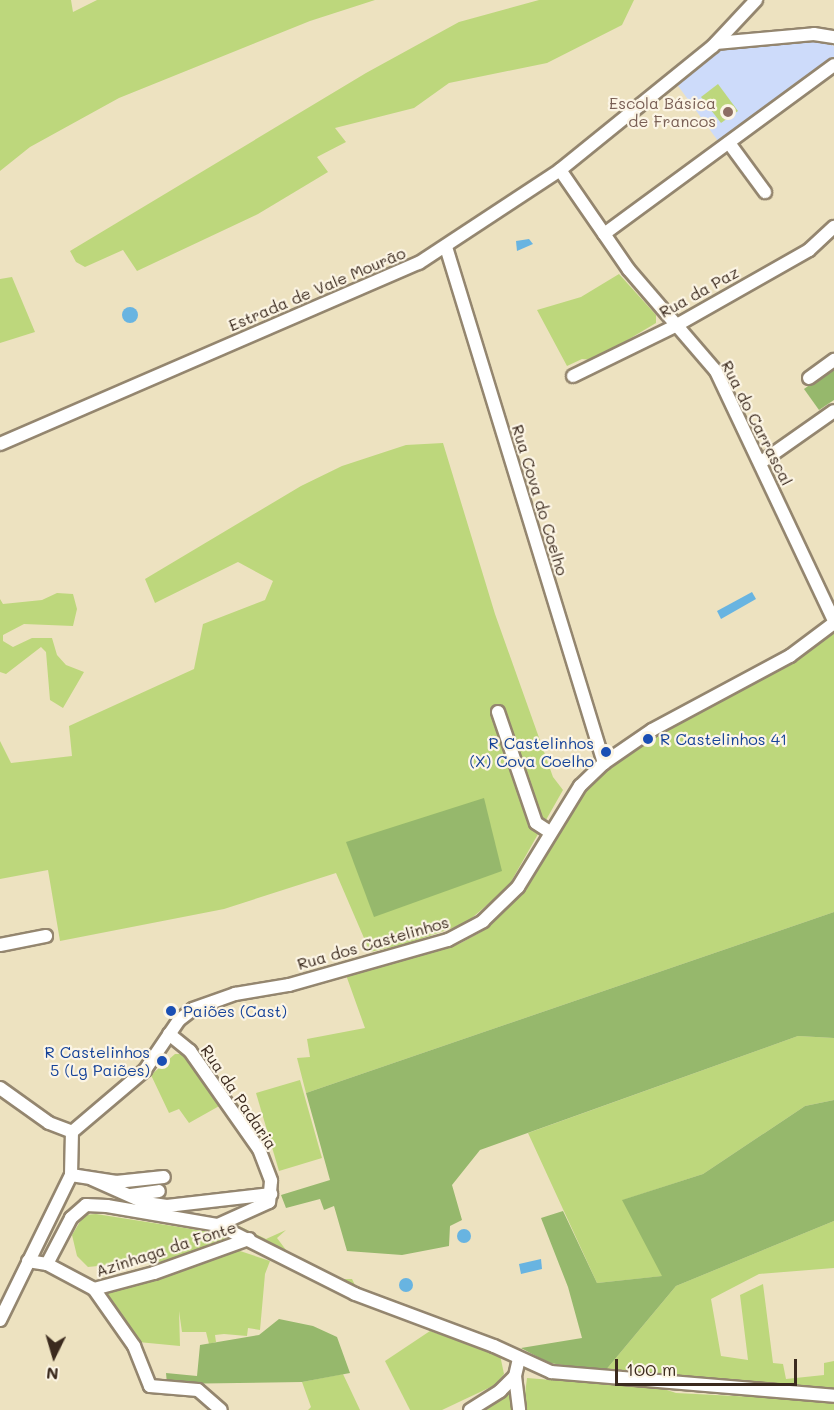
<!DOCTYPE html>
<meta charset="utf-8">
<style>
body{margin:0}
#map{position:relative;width:834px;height:1410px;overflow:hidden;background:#ede2c0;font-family:Mali,sans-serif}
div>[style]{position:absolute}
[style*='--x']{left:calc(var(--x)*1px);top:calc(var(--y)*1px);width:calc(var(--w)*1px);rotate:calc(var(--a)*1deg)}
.built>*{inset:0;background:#cddbfa}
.green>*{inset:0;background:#bdd77c}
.forest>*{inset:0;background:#96b86c}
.water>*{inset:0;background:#68b4e1}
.round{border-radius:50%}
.roads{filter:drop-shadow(2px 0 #94866f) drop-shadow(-2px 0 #94866f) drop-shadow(0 2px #94866f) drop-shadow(0 -2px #94866f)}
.minor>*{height:12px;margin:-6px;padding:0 6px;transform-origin:6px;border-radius:6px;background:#fff}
.dots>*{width:16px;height:16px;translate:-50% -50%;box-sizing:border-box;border:3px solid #fcf5e5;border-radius:50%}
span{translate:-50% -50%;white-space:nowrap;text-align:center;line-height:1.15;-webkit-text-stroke:4.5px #fcf5e5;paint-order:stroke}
.education-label{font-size:16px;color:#785e54}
.right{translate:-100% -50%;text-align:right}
.street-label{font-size:16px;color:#3b2a1e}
.transit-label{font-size:16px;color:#164399}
.left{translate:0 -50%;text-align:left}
.north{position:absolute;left:24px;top:1326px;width:60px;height:60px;-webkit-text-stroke:4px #fcf5e5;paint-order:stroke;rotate:185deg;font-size:16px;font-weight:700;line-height:24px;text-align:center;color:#3b2a1e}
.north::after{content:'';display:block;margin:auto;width:21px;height:27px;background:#3b2a1e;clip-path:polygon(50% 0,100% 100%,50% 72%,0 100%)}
.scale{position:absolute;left:615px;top:1359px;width:182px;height:27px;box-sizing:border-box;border:3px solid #3b2a1e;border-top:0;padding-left:8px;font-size:18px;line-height:21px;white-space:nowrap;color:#3b2a1e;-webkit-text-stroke:4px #fcf5e5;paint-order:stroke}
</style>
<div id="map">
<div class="built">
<i style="clip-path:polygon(819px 40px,834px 46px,834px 59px,718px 141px,676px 83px,717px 50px)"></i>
</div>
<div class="green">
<i style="clip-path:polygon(0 0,71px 0,73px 12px,97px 0,375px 0,310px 21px,119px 98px,30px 147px,0 171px)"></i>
<i style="clip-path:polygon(539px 0,634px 0,622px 25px,547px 63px,449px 83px,414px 108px,335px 128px,346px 142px,317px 157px,328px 172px,258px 214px,137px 271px,123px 250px,85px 267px,76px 262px,70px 251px,366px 73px,459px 22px)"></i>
<i style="clip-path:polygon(718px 84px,738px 111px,721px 123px,701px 97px)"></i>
<i style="clip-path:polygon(619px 274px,656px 315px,656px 323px,594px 360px,582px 359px,567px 366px,537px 310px,581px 297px)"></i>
<i style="clip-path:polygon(12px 277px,35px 332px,0 343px,0 279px)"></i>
<i style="clip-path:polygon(443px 443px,495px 614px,553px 777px,563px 790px,508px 887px,466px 923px,410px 943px,370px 952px,336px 873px,224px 909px,60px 941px,48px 870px,0 879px,0 741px,11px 763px,72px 756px,69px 726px,194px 669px,203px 624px,265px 600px,273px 581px,238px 562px,155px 603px,145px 579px,301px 486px,342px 466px,406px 445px)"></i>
<i style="clip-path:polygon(57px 593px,73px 594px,77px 609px,73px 626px,24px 624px,3px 635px,3px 641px,13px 647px,32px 638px,52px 638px,57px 655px,66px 665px,84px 672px,63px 708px,50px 700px,46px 652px,41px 647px,6px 674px,0 672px,0 599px,3px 604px,42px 600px)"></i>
<i style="clip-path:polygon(834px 632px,834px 912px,306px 1093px,297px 1058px,310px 1057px,307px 1039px,365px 1028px,346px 975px,459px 944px,481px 932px,524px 891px,583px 792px,596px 778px,649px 740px,790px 662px)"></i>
<i style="clip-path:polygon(798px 1036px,834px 1038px,834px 1100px,805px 1106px,703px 1174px,623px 1200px,663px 1276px,597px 1283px,528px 1133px)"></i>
<i style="clip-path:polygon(175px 1054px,186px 1054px,221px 1105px,189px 1123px,179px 1109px,169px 1113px,151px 1075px)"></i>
<i style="clip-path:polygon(300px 1080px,322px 1158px,279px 1171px,256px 1093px)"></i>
<i style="clip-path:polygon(96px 1214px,217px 1233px,233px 1238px,154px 1264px,137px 1262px,88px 1267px,77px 1256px,72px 1235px,84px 1215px)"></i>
<i style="clip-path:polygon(834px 1221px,834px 1268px,759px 1274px,711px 1299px,721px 1356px,748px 1360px,740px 1295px,763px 1284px,773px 1363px,783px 1364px,786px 1379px,824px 1375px,824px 1363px,834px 1361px,834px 1388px,605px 1371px,676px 1286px)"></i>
<i style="clip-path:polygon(231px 1222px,266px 1239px,286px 1230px,277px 1238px,289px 1254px)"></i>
<i style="clip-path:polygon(234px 1249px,270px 1261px,265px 1274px,260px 1330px,248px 1328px,247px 1336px,224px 1334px,215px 1335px,216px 1342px,209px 1344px,206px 1332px,182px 1332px,179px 1311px,180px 1346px,138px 1342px,104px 1293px,153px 1280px)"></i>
<i style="clip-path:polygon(298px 1256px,342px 1279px,352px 1279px,357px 1289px)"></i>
<i style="clip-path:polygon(430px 1331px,500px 1355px,504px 1374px,495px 1385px,442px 1410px,410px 1410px,385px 1361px)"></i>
<i style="clip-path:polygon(343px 1374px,360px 1410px,308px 1410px,311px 1407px,302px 1382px)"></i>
<i style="clip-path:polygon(527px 1378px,664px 1389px,676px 1393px,834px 1401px,834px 1410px,523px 1410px)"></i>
<i style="clip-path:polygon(506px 1393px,514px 1397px,514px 1410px,481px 1410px)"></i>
</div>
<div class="forest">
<i style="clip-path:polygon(834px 367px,834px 400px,819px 410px,804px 389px)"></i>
<i style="clip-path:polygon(484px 798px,502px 871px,374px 917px,346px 842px)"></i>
<i style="clip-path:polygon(834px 912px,834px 1038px,798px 1036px,480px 1150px,452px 1185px,462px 1220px,450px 1226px,449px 1246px,402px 1255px,347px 1251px,334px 1206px,324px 1210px,320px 1199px,286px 1208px,281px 1195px,330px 1180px,306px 1093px)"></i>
<i style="clip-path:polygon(834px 1100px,834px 1221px,676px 1286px,605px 1371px,549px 1363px,521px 1348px,582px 1338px,568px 1287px,541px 1218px,563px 1211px,597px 1283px,662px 1276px,622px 1200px,703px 1174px,805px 1106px)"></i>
<i style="clip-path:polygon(279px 1319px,313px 1326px,337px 1337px,350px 1373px,302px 1382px,167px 1384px,166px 1373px,197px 1376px,200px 1345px,259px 1335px)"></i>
</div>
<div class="water">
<i style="clip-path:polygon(529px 239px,533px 244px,517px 251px,516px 241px)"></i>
<i class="round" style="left:122px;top:307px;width:16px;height:16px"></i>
<i style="clip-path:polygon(752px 592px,756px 599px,721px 619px,717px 611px)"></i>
<i class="round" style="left:457px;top:1229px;width:14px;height:14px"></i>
<i style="clip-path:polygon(541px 1259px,542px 1269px,521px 1274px,519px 1264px)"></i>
<i class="round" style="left:399px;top:1278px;width:14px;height:14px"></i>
</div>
<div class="roads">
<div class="minor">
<i style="--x:716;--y:43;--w:98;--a:-5.2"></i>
<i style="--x:814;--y:34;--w:20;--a:9"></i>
<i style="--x:729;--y:143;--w:61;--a:53.7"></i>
<i style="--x:560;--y:170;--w:121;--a:55.4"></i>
<i style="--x:629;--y:270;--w:133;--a:49.3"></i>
<i style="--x:716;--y:371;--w:276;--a:64.7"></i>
<i style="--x:604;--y:234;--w:285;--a:-36.3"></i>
<i style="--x:446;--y:247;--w:540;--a:72.98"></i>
<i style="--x:573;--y:376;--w:116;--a:-26.1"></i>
<i style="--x:677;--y:325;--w:152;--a:-29.6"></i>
<i style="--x:809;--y:250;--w:34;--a:-43"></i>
<i style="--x:809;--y:378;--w:31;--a:-36"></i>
<i style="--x:0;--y:444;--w:456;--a:-23.4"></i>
<i style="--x:419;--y:263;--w:169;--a:-33.4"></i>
<i style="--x:560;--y:170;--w:197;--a:-39"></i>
<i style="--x:713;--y:46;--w:63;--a:-46.9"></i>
<i style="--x:760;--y:463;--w:90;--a:-35.1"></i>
<i style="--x:498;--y:712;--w:117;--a:71.1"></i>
<i style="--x:536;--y:823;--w:17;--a:33"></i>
<i style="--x:0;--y:945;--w:47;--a:-11.1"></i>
<i style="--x:169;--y:1034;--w:27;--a:39"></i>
<i style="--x:190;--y:1051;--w:120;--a:54.9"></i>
<i style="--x:259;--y:1149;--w:34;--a:69"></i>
<i style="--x:271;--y:1181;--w:21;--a:95"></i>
<i style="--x:269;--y:1202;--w:56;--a:155.7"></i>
<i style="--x:0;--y:1088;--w:60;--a:35.5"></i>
<i style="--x:49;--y:1123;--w:25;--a:21"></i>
<i style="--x:72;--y:1132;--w:96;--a:-40.3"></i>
<i style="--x:145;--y:1070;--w:60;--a:-55.8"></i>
<i style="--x:179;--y:1020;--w:18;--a:-38"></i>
<i style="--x:193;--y:1009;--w:45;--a:-19.7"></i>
<i style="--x:235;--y:994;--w:55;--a:-9.5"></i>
<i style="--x:289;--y:985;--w:165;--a:-15.8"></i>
<i style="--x:448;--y:940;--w:40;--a:-28"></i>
<i style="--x:483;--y:921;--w:49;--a:-44.2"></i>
<i style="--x:518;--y:887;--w:119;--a:-58.5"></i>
<i style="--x:580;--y:786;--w:33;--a:-44"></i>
<i style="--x:604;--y:763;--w:58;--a:-34.5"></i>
<i style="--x:652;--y:730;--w:157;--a:-28.2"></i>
<i style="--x:790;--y:656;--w:55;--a:-36.9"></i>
<i style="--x:71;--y:1175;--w:46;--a:8.8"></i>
<i style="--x:116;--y:1182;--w:48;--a:-5.9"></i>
<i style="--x:92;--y:1179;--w:59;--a:24"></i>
<i style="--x:146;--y:1203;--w:21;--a:8"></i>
<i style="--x:167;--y:1206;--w:105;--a:-6.6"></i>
<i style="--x:131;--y:1195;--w:28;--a:-8"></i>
<i style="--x:28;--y:1261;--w:19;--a:9"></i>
<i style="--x:47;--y:1264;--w:53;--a:28"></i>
<i style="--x:94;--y:1289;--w:70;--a:54.9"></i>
<i style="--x:134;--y:1346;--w:43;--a:68.2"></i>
<i style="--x:150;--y:1386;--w:48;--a:4.8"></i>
<i style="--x:198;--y:1390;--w:30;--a:41"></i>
<i style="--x:47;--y:1264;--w:52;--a:-62.4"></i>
<i style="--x:71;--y:1218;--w:20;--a:-41"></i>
<i style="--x:86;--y:1205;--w:21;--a:3"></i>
<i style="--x:107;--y:1206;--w:113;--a:9.7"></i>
<i style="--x:218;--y:1225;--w:153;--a:26.7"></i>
<i style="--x:355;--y:1294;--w:148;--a:20.5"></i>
<i style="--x:494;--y:1346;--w:63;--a:24.5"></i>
<i style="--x:551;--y:1372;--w:284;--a:4.8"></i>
<i style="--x:94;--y:1289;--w:62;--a:-14.9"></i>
<i style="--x:154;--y:1273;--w:101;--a:-19.7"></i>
<i style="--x:0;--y:1320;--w:161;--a:-63.9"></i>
<i style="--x:71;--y:1175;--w:43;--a:-88.7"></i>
<i style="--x:515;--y:1376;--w:34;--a:83"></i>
<i style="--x:470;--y:1410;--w:36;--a:-32"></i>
<i style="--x:500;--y:1391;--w:21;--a:-45"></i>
<i style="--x:515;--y:1376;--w:17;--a:-77"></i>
</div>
</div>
<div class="dots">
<i style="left:728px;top:112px;background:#8d6e63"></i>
<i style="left:648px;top:739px;background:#1a4fb4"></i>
<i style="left:606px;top:752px;background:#1a4fb4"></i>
<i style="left:171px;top:1011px;background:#1a4fb4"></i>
<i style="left:162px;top:1061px;background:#1a4fb4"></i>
</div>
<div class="education-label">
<span class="right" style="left:716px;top:112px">Escola Básica<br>de Francos</span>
</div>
<div class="street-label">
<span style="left:317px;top:289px;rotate:-23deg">Estrada de Vale Mourão</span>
<span style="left:699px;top:292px;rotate:-29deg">Rua da Paz</span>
<span style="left:757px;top:423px;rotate:63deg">Rua do Carrascal</span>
<span style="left:540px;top:500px;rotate:73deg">Rua Cova do Coelho</span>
<span style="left:373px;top:943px;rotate:-16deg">Rua dos Castelinhos</span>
<span style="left:239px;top:1097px;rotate:56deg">Rua da Padaria</span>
<span style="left:166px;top:1249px;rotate:-18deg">Azinhaga da Fonte</span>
</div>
<div class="transit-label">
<span class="left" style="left:660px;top:739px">R Castelinhos 41</span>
<span class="right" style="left:594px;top:752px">R Castelinhos<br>(X) Cova Coelho</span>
<span class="left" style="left:183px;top:1011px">Paiões (Cast)</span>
<span class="right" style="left:150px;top:1061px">R Castelinhos<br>5 (Lg Paiões)</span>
</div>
<div class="north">N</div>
<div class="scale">100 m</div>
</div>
